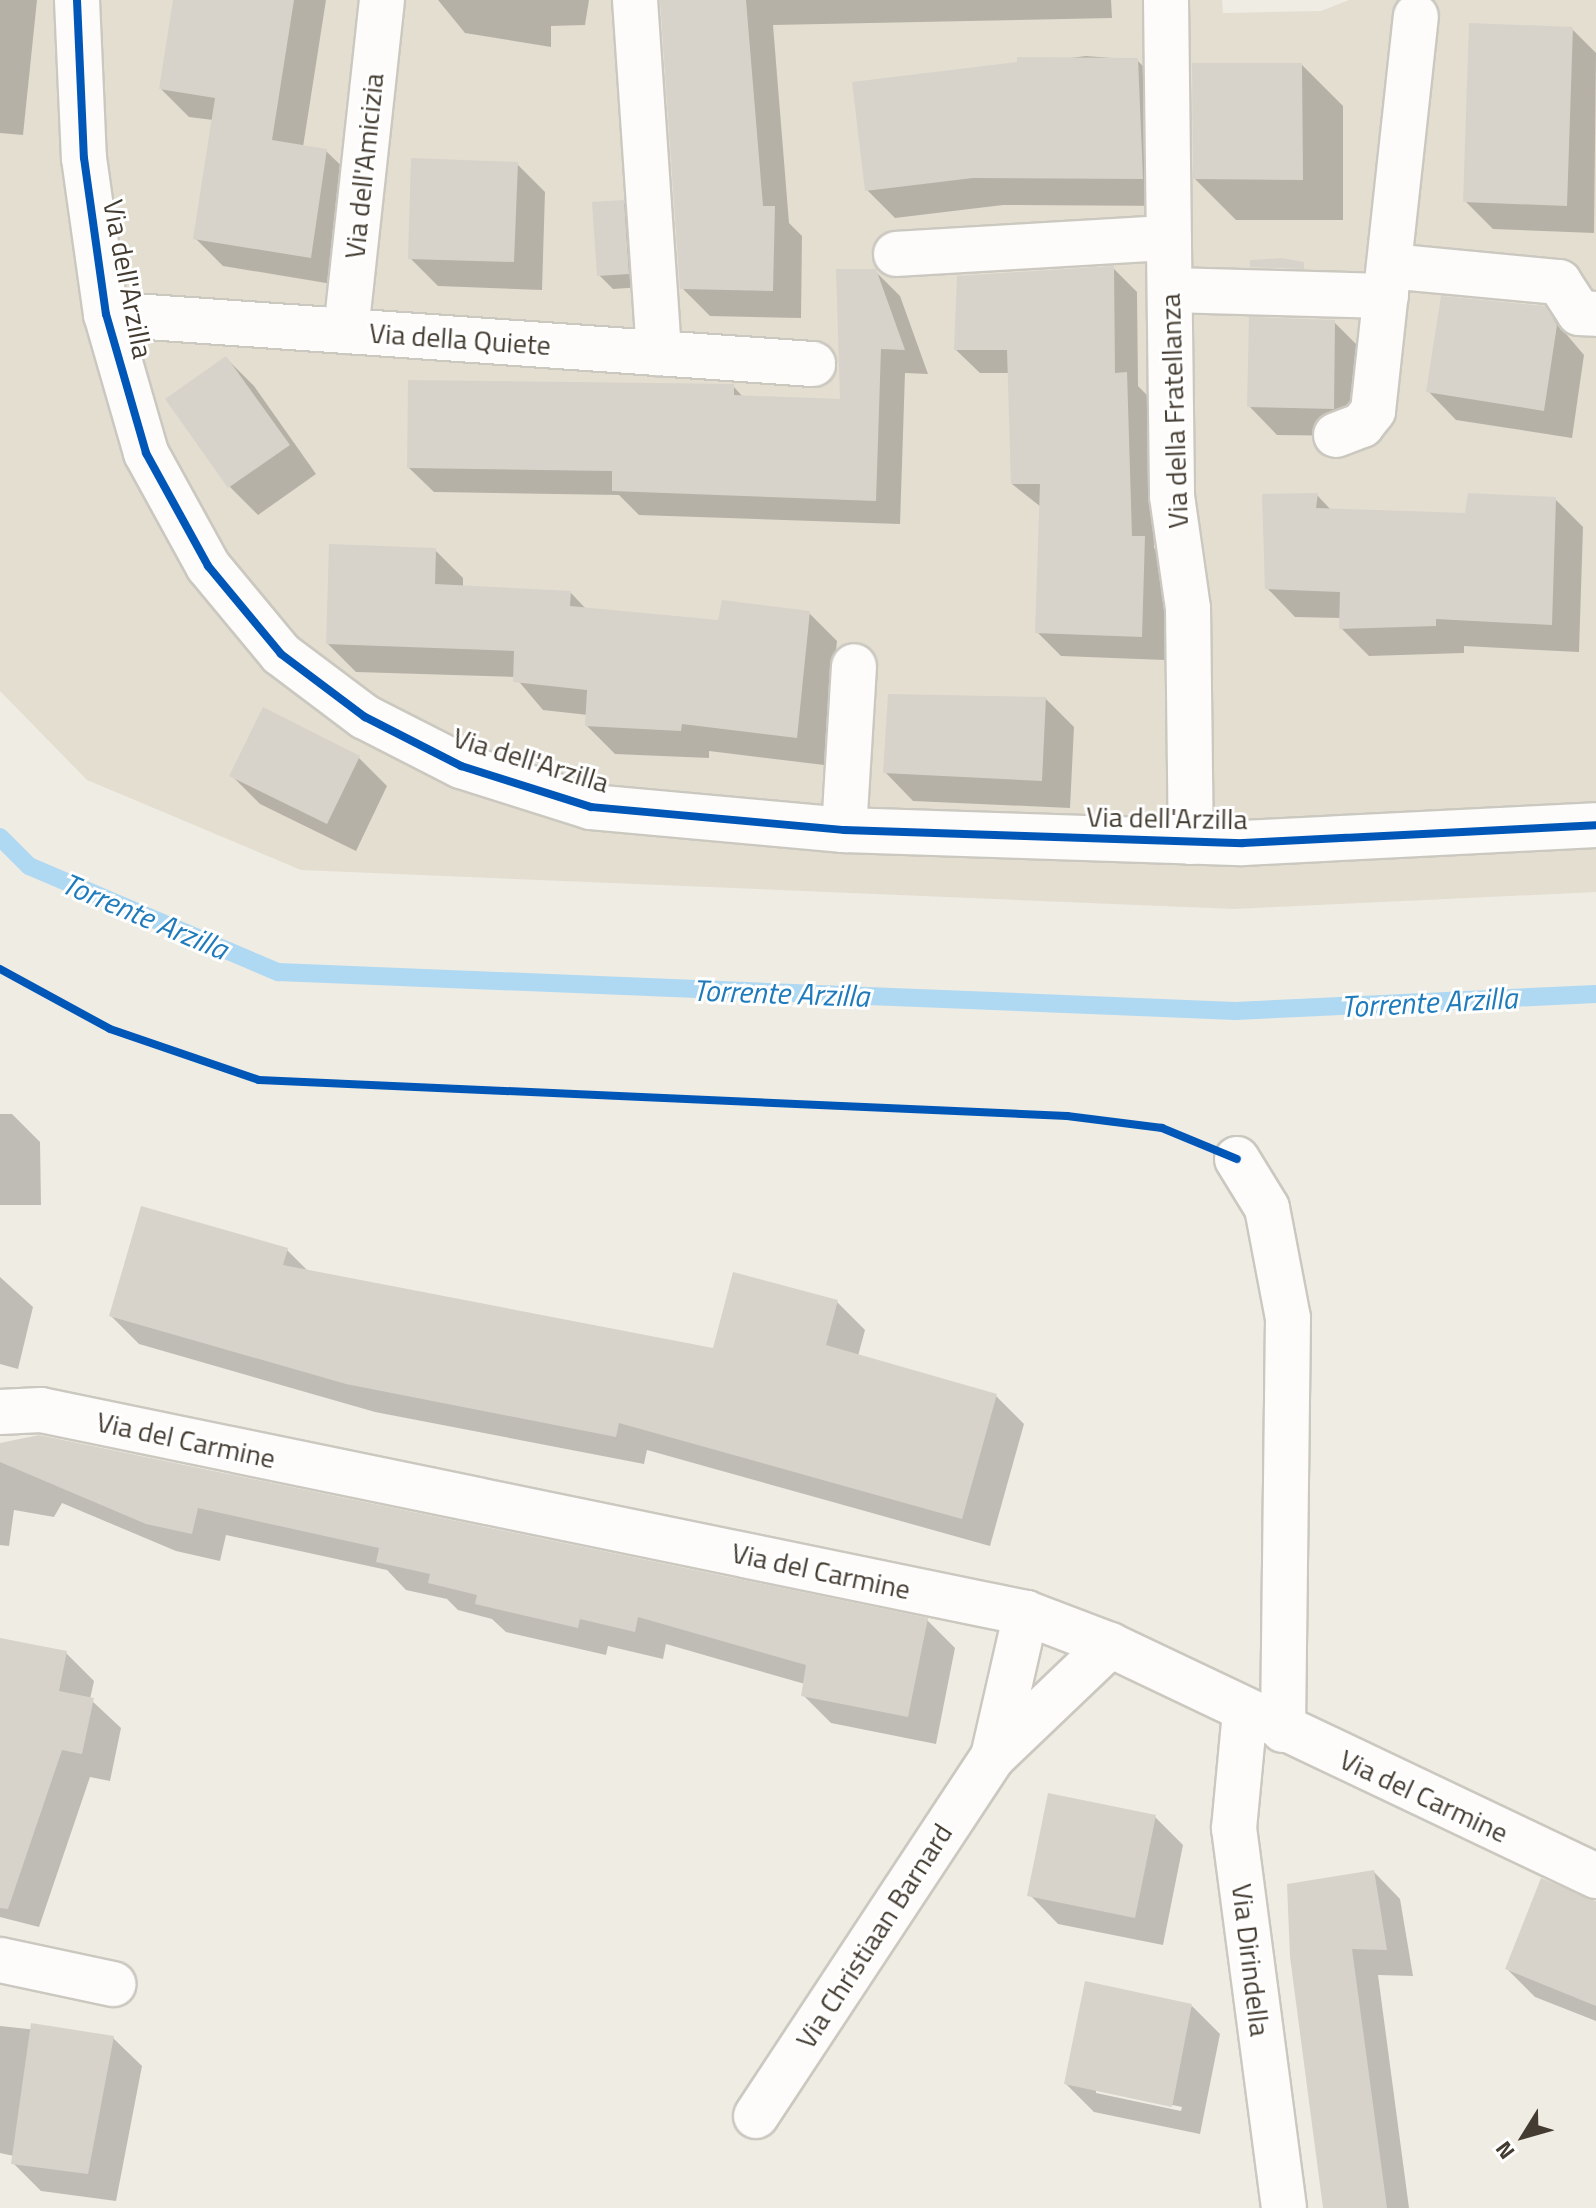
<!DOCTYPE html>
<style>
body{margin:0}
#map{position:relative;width:1596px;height:2208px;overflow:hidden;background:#efece4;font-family:"Titillium Web",sans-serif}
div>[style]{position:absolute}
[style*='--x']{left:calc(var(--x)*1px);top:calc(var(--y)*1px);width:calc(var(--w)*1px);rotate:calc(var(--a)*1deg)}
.residential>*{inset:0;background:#e4ded1}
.shadow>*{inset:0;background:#0003}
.stream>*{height:18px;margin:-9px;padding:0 9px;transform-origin:9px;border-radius:9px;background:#afd8f2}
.building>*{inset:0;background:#d7d3cb}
.roads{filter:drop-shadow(2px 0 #cbc8c0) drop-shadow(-2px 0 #cbc8c0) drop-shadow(0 2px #cbc8c0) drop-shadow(0 -2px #cbc8c0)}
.minor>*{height:44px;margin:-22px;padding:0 22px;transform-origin:22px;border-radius:22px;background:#fdfcfb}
.cycleway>*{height:8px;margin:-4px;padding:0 4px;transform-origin:4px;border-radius:4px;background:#0057b8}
span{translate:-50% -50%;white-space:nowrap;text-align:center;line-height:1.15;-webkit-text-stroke:6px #fff;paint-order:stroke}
.street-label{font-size:28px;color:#443c31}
.water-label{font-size:30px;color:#1f7bbb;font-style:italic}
.north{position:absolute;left:1484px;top:2096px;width:80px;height:80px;-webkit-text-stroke:6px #fff;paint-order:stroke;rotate:233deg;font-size:22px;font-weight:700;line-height:32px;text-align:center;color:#443c31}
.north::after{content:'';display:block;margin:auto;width:28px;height:36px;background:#443c31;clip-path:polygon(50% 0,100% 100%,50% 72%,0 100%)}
</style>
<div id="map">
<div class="residential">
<i style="clip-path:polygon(0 0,1222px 0,1223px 13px,1321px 11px,1349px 0,1596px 0,1596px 892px,1234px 909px,301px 870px,87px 780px,0 691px)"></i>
</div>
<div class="shadow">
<i style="clip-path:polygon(0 0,37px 0,23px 135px,0 133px)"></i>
<i style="clip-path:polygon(175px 0,326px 0,303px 147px,326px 151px,355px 179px,338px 285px,223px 266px,195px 238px,213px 120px,189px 117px,161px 89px)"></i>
<i style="clip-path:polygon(438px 0,589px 0,585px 25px,551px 26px,551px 47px,465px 33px)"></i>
<i style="clip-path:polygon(662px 0,1111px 0,1112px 18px,773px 25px,789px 223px,802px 236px,801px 318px,710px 316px,682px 288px)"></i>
<i style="clip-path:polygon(1572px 29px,1596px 53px,1594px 233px,1493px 229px,1465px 201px)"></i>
<i style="clip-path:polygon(1086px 56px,1137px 60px,1169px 93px,1170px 206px,1003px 205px,895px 218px,867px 190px,854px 84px)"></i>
<i style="clip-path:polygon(1302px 65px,1343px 106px,1343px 220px,1236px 220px,1195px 179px)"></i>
<i style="clip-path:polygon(517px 164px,545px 192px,542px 290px,438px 286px,410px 258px)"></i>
<i style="clip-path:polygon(623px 202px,637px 216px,642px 287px,613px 289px,599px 275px)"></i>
<i style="clip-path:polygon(1113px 268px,1137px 292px,1138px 386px,1150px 398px,1154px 548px,1168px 562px,1165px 660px,1061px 656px,1037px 632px,1041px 507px,1012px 484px,1010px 373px,980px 373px,956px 350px)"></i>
<i style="clip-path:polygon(875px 271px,900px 296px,928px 374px,905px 373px,900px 524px,639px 515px,619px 495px,434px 492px,409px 468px,733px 386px,744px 398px,842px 401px)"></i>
<i style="clip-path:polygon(1544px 308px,1584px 355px,1572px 438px,1456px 420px,1428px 391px)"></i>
<i style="clip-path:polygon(1334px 322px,1362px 350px,1361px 436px,1277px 435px,1249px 406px)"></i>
<i style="clip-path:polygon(226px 358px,254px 386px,316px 474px,258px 515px,230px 487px,167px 400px)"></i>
<i style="clip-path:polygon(1317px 495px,1332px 511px,1467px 515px,1555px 499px,1583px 527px,1579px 652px,1464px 646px,1464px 653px,1369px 656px,1341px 628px,1341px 618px,1295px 617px,1267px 588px)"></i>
<i style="clip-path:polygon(435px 550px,463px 578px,463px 587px,571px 593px,587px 610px,719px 622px,809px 613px,837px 641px,824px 765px,709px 751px,709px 758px,615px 754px,587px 726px,588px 715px,543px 710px,515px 677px,356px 672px,328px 644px)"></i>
<i style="clip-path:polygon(1046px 699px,1074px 727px,1070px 808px,913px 801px,885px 772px)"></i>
<i style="clip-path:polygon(359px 758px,387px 786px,356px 851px,260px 804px,232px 776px)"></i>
<i style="clip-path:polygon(0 1114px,12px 1114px,40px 1142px,41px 1205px,0 1205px)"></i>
<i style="clip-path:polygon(287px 1250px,309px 1272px,714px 1351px,837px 1302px,865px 1330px,858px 1356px,996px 1396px,1024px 1424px,990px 1546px,647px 1450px,644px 1464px,375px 1412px,139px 1344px,111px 1316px)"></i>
<i style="clip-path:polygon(0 1277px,33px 1307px,18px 1369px,0 1364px)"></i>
<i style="clip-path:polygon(39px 1437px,927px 1620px,955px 1648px,936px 1744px,831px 1723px,803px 1695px,805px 1684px,666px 1644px,663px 1659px,608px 1646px,606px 1655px,506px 1632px,492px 1619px,458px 1610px,447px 1599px,406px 1590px,387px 1570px,226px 1535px,220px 1561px,176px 1551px,62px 1503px,54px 1517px,14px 1510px,9px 1546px,0 1545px,0 1445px)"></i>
<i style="clip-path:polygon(0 1640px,66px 1653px,94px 1681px,90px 1699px,121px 1728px,110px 1781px,90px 1777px,39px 1927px,0 1917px)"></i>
<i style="clip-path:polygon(1155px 1817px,1183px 1845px,1163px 1945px,1058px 1924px,1030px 1895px)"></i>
<i style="clip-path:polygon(1374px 1872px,1400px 1899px,1413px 1976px,1378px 1975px,1409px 2208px,1325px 2208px,1292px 1956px)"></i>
<i style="clip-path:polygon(1596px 1904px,1596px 2021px,1535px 1997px,1507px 1969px)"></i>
<i style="clip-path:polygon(evenodd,1192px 2006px,1220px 2034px,1200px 2134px,1094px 2112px,1066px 2084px,1192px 2006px,1096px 2089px,1182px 2107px,1181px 2111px,1096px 2093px,1096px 2089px)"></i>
<i style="clip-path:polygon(0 2026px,113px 2038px,142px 2066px,116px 2201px,41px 2191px,13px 2163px,14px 2156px,0 2153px)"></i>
</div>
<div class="stream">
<i style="--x:0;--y:837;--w:41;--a:45"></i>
<i style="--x:29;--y:866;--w:271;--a:23.1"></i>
<i style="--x:278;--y:972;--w:958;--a:2.33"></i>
<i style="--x:1235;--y:1011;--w:361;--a:-2.7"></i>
</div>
<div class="building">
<i style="clip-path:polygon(173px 0,294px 0,272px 140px,327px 149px,311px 258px,193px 239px,215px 98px,159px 89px)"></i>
<i style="clip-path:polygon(660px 0,746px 0,763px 206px,775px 206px,773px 291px,680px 289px)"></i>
<i style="clip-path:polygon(1469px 23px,1573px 27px,1567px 206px,1463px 202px)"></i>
<i style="clip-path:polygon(1017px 57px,1138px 58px,1143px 179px,973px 178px,865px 191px,852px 82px,1017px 62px)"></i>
<i style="clip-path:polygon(1192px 63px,1302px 63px,1303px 180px,1193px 179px)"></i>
<i style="clip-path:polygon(411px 158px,518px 162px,514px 262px,408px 259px)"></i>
<i style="clip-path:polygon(624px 200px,629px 274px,597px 276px,592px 202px)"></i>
<i style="clip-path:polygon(1282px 258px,1304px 262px,1304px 269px,1250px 267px,1250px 260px)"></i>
<i style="clip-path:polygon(1114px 266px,1115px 373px,1127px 372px,1132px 536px,1145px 536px,1142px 637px,1035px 633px,1040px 484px,1011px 484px,1007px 350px,954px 350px,957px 276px)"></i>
<i style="clip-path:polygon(836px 269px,876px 269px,905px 350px,881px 349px,876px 501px,612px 491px,612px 471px,407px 468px,408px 380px,734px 384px,734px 395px,840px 399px)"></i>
<i style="clip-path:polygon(1441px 296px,1545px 306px,1557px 325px,1544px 411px,1426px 392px)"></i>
<i style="clip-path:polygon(1249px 317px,1335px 320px,1334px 409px,1247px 407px)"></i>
<i style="clip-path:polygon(226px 356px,290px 445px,228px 488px,165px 399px)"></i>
<i style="clip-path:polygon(1318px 493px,1316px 508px,1465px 513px,1468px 493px,1556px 497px,1552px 625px,1436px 619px,1436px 626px,1339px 629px,1340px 592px,1265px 589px,1262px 494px)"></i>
<i style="clip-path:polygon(329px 544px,436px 548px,435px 584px,571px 591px,570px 606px,718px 620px,722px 600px,810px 611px,797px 738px,682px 724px,681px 731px,585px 726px,587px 690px,513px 682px,514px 651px,326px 644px)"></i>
<i style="clip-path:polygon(888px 694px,1046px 697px,1042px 781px,883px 773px)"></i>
<i style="clip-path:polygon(263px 707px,360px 756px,327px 824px,229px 776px)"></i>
<i style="clip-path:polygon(141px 1206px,288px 1248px,283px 1265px,713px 1348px,733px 1272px,838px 1300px,826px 1345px,997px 1394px,962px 1519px,619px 1423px,616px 1437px,346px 1384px,109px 1316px)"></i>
<i style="clip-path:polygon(39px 1435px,928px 1618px,908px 1717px,801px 1696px,806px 1665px,638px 1617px,635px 1632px,580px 1619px,578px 1628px,475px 1604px,477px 1595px,428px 1583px,430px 1574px,376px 1562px,379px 1548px,198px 1508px,192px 1534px,146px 1524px,0 1462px,0 1443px)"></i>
<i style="clip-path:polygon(0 1638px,67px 1651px,59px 1691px,94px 1698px,82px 1754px,62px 1750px,8px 1909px,0 1908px)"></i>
<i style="clip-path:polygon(1048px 1793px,1156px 1815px,1135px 1918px,1027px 1896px)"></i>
<i style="clip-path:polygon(1374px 1870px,1387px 1950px,1352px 1949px,1387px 2208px,1323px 2208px,1290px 1957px,1287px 1884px)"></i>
<i style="clip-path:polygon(1541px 1878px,1596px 1901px,1596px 2006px,1505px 1969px)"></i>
<i style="clip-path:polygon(1085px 1981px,1192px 2004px,1172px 2107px,1064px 2084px)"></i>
<i style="clip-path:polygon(31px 2023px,114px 2036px,88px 2174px,11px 2164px)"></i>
</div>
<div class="roads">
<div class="minor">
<i style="--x:77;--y:0;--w:158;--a:87.5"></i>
<i style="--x:84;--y:158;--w:158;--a:82"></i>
<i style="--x:106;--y:314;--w:145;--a:73.9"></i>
<i style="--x:146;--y:453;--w:129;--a:61.2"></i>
<i style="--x:208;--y:566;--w:114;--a:50.3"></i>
<i style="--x:281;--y:654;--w:105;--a:36.9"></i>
<i style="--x:365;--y:717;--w:108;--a:27"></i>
<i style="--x:461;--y:766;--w:136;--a:17.5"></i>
<i style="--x:591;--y:807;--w:254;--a:5.2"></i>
<i style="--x:844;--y:830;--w:399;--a:1.9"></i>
<i style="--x:1243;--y:843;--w:353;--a:-2.9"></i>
<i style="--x:635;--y:0;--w:354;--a:86.1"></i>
<i style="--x:1166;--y:0;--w:496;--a:89.3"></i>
<i style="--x:1172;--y:496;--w:113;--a:81.9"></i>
<i style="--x:1188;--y:608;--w:234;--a:89.3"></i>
<i style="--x:896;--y:254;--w:273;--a:-3.4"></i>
<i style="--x:1389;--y:266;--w:171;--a:5.4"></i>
<i style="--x:1559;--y:282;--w:37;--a:57"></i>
<i style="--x:1579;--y:313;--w:17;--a:3"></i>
<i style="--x:1170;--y:290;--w:216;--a:1.6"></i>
<i style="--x:106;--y:314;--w:709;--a:4.05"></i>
<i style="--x:346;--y:331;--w:333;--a:-83.8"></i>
<i style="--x:1336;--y:435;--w:28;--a:-21"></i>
<i style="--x:1362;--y:425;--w:18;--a:-52"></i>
<i style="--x:1373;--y:411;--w:397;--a:-83.8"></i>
<i style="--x:844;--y:830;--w:164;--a:-86.5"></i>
<i style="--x:1237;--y:1159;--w:57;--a:58.5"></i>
<i style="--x:1267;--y:1208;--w:112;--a:79.2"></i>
<i style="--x:1288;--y:1318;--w:412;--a:90.7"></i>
<i style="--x:0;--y:1412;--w:41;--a:-2.8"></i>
<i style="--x:41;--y:1410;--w:1006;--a:11.65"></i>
<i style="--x:1026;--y:1613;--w:90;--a:20.9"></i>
<i style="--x:1110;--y:1645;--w:538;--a:25.42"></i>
<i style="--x:1245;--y:1712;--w:117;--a:95.4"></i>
<i style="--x:1234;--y:1828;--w:383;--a:82.5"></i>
<i style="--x:993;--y:1757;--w:148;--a:-77.1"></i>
<i style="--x:0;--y:1960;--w:116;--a:12"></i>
<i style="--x:756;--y:2116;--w:430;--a:-56.6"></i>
<i style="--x:993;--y:1757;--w:162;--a:-43.7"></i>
</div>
</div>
<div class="cycleway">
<i style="--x:77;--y:0;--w:158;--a:87.5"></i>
<i style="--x:84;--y:158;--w:158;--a:82"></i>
<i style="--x:106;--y:314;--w:145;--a:73.9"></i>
<i style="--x:146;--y:453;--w:129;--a:61.2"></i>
<i style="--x:208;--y:566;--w:114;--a:50.3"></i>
<i style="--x:281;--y:654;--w:105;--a:36.9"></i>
<i style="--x:365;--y:717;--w:108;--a:27"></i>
<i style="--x:461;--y:766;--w:136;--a:17.5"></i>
<i style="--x:591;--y:807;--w:254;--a:5.2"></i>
<i style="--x:844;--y:830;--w:399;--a:1.9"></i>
<i style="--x:1243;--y:843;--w:353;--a:-2.9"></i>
<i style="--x:0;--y:969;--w:125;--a:28.6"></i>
<i style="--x:110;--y:1029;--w:157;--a:18.9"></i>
<i style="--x:259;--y:1080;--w:809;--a:2.55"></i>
<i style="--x:1067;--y:1116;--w:96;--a:7.2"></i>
<i style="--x:1162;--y:1128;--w:81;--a:22.5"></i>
</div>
<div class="street-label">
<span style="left:364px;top:166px;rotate:-84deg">Via dell'Amicizia</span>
<span style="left:128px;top:279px;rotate:79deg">Via dell'Arzilla</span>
<span style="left:460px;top:339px;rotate:4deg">Via della Quiete</span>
<span style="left:1174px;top:411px;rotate:-92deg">Via della Fratellanza</span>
<span style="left:531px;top:760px;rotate:17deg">Via dell'Arzilla</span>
<span style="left:1167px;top:818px;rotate:1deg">Via dell'Arzilla</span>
<span style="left:186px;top:1440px;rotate:12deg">Via del Carmine</span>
<span style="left:821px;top:1571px;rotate:12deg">Via del Carmine</span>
<span style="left:1424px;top:1796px;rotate:25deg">Via del Carmine</span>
<span style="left:874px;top:1936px;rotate:-57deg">Via Christiaan Barnard</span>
<span style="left:1251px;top:1960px;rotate:83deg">Via Dirindella</span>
</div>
<div class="water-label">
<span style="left:145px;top:916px;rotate:23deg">Torrente Arzilla</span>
<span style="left:781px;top:993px;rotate:2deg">Torrente Arzilla</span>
<span style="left:1429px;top:1002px;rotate:-3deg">Torrente Arzilla</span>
</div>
<div class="north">N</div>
</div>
